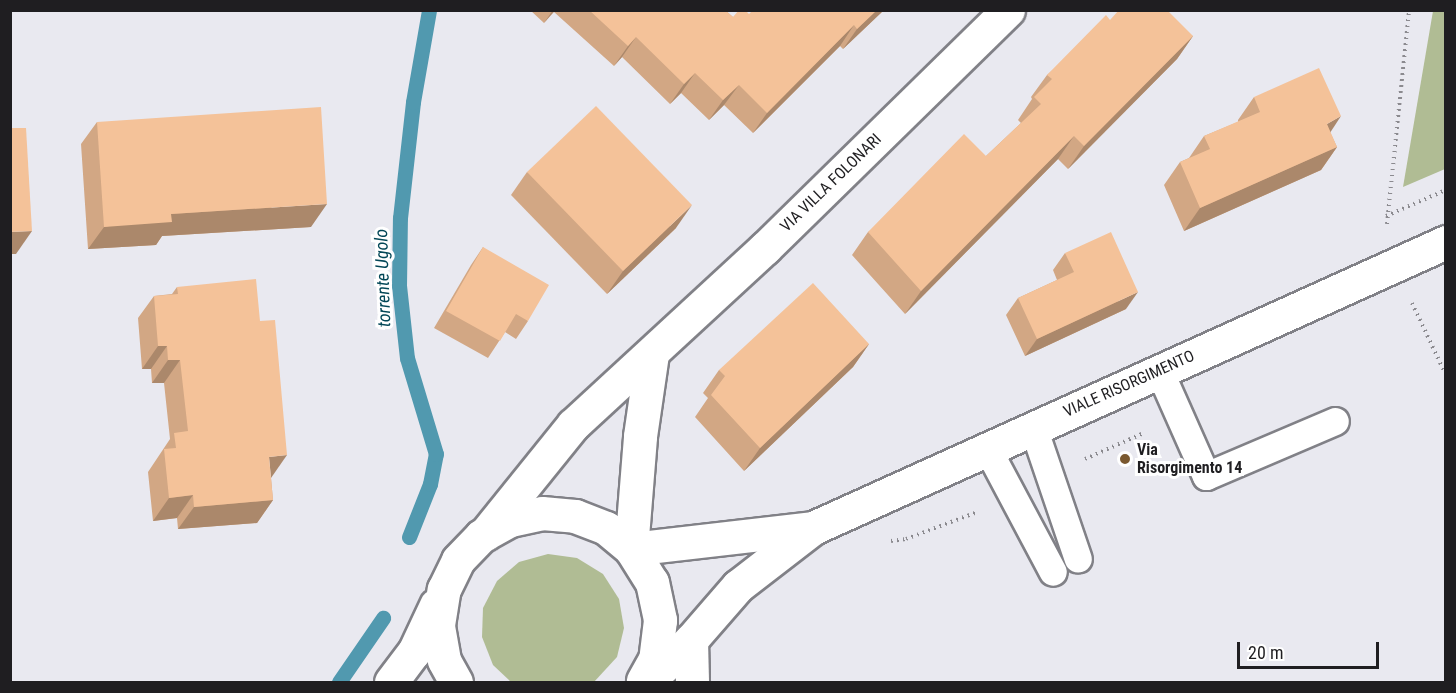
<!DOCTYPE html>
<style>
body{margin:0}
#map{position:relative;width:1456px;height:693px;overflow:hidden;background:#e9e9f0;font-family:"Roboto Condensed",sans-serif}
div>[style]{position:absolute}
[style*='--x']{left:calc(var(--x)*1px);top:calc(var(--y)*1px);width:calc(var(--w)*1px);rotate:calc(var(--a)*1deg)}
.green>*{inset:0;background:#b0bc94}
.stream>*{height:15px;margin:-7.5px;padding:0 7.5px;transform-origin:7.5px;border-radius:7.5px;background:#5199af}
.path>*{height:4px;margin-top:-2px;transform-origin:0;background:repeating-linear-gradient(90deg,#8b8a8f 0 1.5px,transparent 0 6px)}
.roads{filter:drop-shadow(2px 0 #818187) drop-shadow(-2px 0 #818187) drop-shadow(0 2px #818187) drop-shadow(0 -2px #818187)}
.service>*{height:27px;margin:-13.5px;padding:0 13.5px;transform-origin:13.5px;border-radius:13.5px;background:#fff}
.minor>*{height:33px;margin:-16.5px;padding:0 16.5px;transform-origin:16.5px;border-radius:16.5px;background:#fff}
.wall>*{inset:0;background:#d2a784}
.shaded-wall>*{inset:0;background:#ab886b}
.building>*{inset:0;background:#f4c299}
.dots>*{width:16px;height:16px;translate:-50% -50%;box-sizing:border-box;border:3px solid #fff;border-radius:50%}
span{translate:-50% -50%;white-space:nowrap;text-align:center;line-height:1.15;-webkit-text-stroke:6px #fff;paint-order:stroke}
.street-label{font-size:16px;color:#1f1e21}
.poi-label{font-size:16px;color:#1f1e21;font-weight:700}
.left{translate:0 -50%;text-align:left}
.water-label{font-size:18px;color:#034757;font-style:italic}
.frame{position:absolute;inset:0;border:12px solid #1f1e21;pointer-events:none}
.scale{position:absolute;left:1237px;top:642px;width:142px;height:27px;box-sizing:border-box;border:3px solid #1f1e21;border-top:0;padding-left:8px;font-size:18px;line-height:21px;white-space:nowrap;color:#1f1e21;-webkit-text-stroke:4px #fff;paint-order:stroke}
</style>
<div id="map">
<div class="green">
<i style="clip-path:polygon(1433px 11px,1445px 11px,1445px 169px,1403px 187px)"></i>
<i style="clip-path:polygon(548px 554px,577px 558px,603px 574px,619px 599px,624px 628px,617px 657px,594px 682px,511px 682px,493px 665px,482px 637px,483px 608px,497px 581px,519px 562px)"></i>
</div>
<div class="stream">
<i style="--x:409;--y:537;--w:57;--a:-68.4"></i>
<i style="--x:430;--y:484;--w:31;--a:-79"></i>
<i style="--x:436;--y:454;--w:100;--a:-106.8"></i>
<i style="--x:407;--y:358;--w:72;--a:-96.3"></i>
<i style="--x:399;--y:286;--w:68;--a:-89.2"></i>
<i style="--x:400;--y:218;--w:117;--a:-83.6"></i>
<i style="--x:413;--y:102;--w:93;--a:-80.1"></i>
<i style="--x:339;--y:682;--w:78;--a:-55.5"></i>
</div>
<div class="path">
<i style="--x:1386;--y:216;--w:65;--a:-23.4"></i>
<i style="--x:1387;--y:224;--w:215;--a:-84.1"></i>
<i style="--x:1412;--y:303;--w:75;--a:64.8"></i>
<i style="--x:1085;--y:459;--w:64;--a:-23.8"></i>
<i style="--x:891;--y:541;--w:15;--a:-8"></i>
<i style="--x:906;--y:539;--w:76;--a:-20.8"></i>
</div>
<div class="roads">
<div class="service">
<i style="--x:1159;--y:370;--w:116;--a:66.1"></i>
<i style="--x:1206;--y:476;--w:140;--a:-23.1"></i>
<i style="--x:1033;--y:427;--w:139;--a:71.2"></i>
<i style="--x:987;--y:448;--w:140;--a:62"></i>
</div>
<div class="minor">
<i style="--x:485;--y:534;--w:140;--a:-51.1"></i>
<i style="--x:573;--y:425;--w:261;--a:-42.7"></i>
<i style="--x:765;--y:248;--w:340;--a:-44.4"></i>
<i style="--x:631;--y:549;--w:113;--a:-85.4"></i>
<i style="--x:640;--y:436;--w:83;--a:-81.7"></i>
<i style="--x:631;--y:549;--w:183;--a:-6.6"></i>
<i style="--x:691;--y:640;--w:42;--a:88.6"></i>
<i style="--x:391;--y:682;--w:38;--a:-53"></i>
<i style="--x:414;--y:652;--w:52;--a:-64.9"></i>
<i style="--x:456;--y:682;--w:25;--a:-119"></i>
<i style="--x:444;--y:660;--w:36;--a:-100"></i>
<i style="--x:438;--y:625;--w:36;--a:-81"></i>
<i style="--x:444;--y:589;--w:32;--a:-64"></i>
<i style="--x:458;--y:560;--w:33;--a:-46"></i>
<i style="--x:481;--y:536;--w:33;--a:-29"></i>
<i style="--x:510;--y:520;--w:33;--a:-12"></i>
<i style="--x:542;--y:513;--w:33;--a:5"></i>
<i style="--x:575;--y:516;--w:33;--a:21"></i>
<i style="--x:606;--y:528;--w:33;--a:40"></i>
<i style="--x:631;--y:549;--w:39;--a:58"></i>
<i style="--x:652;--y:582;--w:39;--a:78"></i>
<i style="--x:660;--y:620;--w:39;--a:97"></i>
<i style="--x:655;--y:659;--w:25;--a:119"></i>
<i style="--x:647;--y:682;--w:61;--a:-43.7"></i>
<i style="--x:691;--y:640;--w:72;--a:-49"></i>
<i style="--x:738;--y:586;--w:95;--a:-37.7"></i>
<i style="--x:813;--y:528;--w:695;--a:-24.31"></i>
</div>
</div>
<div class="wall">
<i style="clip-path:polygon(530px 10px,725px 10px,733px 17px,749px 14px,884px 10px,843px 49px,840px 46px,753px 133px,724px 105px,709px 120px,681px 93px,670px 104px,622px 57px,614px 66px,554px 12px,544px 23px)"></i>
<i style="clip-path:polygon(1110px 20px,1193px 36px,1177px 59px,1068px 169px,1058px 159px,905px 314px,852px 255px,868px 232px,986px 156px,1021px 123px,1018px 120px,1032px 99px,1031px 97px,1047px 75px)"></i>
<i style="clip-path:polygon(1254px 97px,1330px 132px,1337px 147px,1321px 170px,1184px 231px,1164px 185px,1180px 162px,1189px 158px,1204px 136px,1238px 122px,1238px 120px)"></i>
<i style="clip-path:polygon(97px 122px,311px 227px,162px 236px,156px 245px,88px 249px,81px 144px)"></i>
<i style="clip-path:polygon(527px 172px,676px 228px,607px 294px,511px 195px)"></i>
<i style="clip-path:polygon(483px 247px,528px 321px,516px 339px,505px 332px,488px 358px,434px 328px,471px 265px)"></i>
<i style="clip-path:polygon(1065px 253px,1126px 309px,1025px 356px,1006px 315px,1018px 298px,1057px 280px,1053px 270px)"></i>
<i style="clip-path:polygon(177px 287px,271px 478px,273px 500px,257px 523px,178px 529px,177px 518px,153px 521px,148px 472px,170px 439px,164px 383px,152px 383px,151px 369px,142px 369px,138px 318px,154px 296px,172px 294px)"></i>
<i style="clip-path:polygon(869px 344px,853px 367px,744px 471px,695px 417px,708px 398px,703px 393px,719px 370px)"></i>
</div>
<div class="shaded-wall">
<i style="clip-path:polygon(553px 10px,555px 10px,544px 23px)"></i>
<i style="clip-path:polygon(877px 10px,884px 10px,843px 49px,857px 29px)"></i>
<i style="clip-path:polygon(854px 25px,840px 46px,753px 133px,767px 113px)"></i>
<i style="clip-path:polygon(1193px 36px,1177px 59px,1068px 169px,1084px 146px)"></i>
<i style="clip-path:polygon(636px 37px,622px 57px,614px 66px,628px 46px)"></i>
<i style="clip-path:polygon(695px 73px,681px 93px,670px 104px,684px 84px)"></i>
<i style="clip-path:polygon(739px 85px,724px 105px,709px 120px,723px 100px)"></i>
<i style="clip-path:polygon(1341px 116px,1326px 139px,1327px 124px)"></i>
<i style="clip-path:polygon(1074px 136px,1058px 159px,905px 314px,921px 291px)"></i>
<i style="clip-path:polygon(1337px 147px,1321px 170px,1184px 231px,1200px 208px)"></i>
<i style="clip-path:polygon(327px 204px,311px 227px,162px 236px,156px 245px,88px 249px,104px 227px,171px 214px)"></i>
<i style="clip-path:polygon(692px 205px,676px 228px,607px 294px,623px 271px)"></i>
<i style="clip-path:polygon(32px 231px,16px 254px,10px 254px,10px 232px)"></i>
<i style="clip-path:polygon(1138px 292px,1126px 309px,1025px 356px,1037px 339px)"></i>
<i style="clip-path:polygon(869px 344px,853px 367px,744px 471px,760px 448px)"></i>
<i style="clip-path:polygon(158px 346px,167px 346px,151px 369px,142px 369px)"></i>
<i style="clip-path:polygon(168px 360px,180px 360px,164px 383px,152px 383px)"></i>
<i style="clip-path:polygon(287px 455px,271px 478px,269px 457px)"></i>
<i style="clip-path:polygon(193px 495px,177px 518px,153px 521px,169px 498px)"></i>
<i style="clip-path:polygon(273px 500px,257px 523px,178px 529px,194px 507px)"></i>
</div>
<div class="building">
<i style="clip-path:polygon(589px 10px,725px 10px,733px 17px,739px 10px,745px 10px,749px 14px,753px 10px,877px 10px,857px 29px,854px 25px,767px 113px,739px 85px,723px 100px,695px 73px,684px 84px,636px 37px,628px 46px)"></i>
<i style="clip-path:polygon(1119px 10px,1167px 10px,1193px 36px,1084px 146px,1074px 136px,921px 291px,868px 232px,964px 134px,986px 156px,1041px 104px,1034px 97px,1052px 79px,1047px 75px,1106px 15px,1110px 20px)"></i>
<i style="clip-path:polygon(1319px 68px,1341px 116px,1327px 124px,1337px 147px,1200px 208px,1180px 162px,1210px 149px,1204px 136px,1260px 112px,1254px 97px)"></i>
<i style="clip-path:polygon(596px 106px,692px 205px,623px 271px,527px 172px)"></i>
<i style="clip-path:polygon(321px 107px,327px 204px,171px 214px,172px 222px,104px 227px,97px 122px)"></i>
<i style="clip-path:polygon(10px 128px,26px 128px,32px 231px,10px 232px)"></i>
<i style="clip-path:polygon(1111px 232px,1138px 292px,1037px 339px,1018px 298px,1074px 272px,1065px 253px)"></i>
<i style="clip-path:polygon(483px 247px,549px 285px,528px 321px,516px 314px,500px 341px,446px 311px)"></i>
<i style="clip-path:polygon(256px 279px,260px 321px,275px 320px,287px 455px,269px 457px,273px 500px,194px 507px,193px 495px,169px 498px,164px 449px,176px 448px,174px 433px,188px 431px,180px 360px,168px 360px,167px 346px,158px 346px,154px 296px,178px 294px,177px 287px)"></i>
<i style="clip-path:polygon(813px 283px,869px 344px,760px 448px,711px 395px,725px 376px,719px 370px)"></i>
</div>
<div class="dots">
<i style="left:1125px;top:459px;background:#7a582f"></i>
</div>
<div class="street-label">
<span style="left:831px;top:183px;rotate:-44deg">VIA VILLA FOLONARI</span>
<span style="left:1129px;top:384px;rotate:-24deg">VIALE RISORGIMENTO</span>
</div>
<div class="poi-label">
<span class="left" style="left:1137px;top:459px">Via<br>Risorgimento 14</span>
</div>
<div class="water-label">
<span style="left:383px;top:278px;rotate:-92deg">torrente Ugolo</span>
</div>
<div class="frame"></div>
<div class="scale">20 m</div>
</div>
